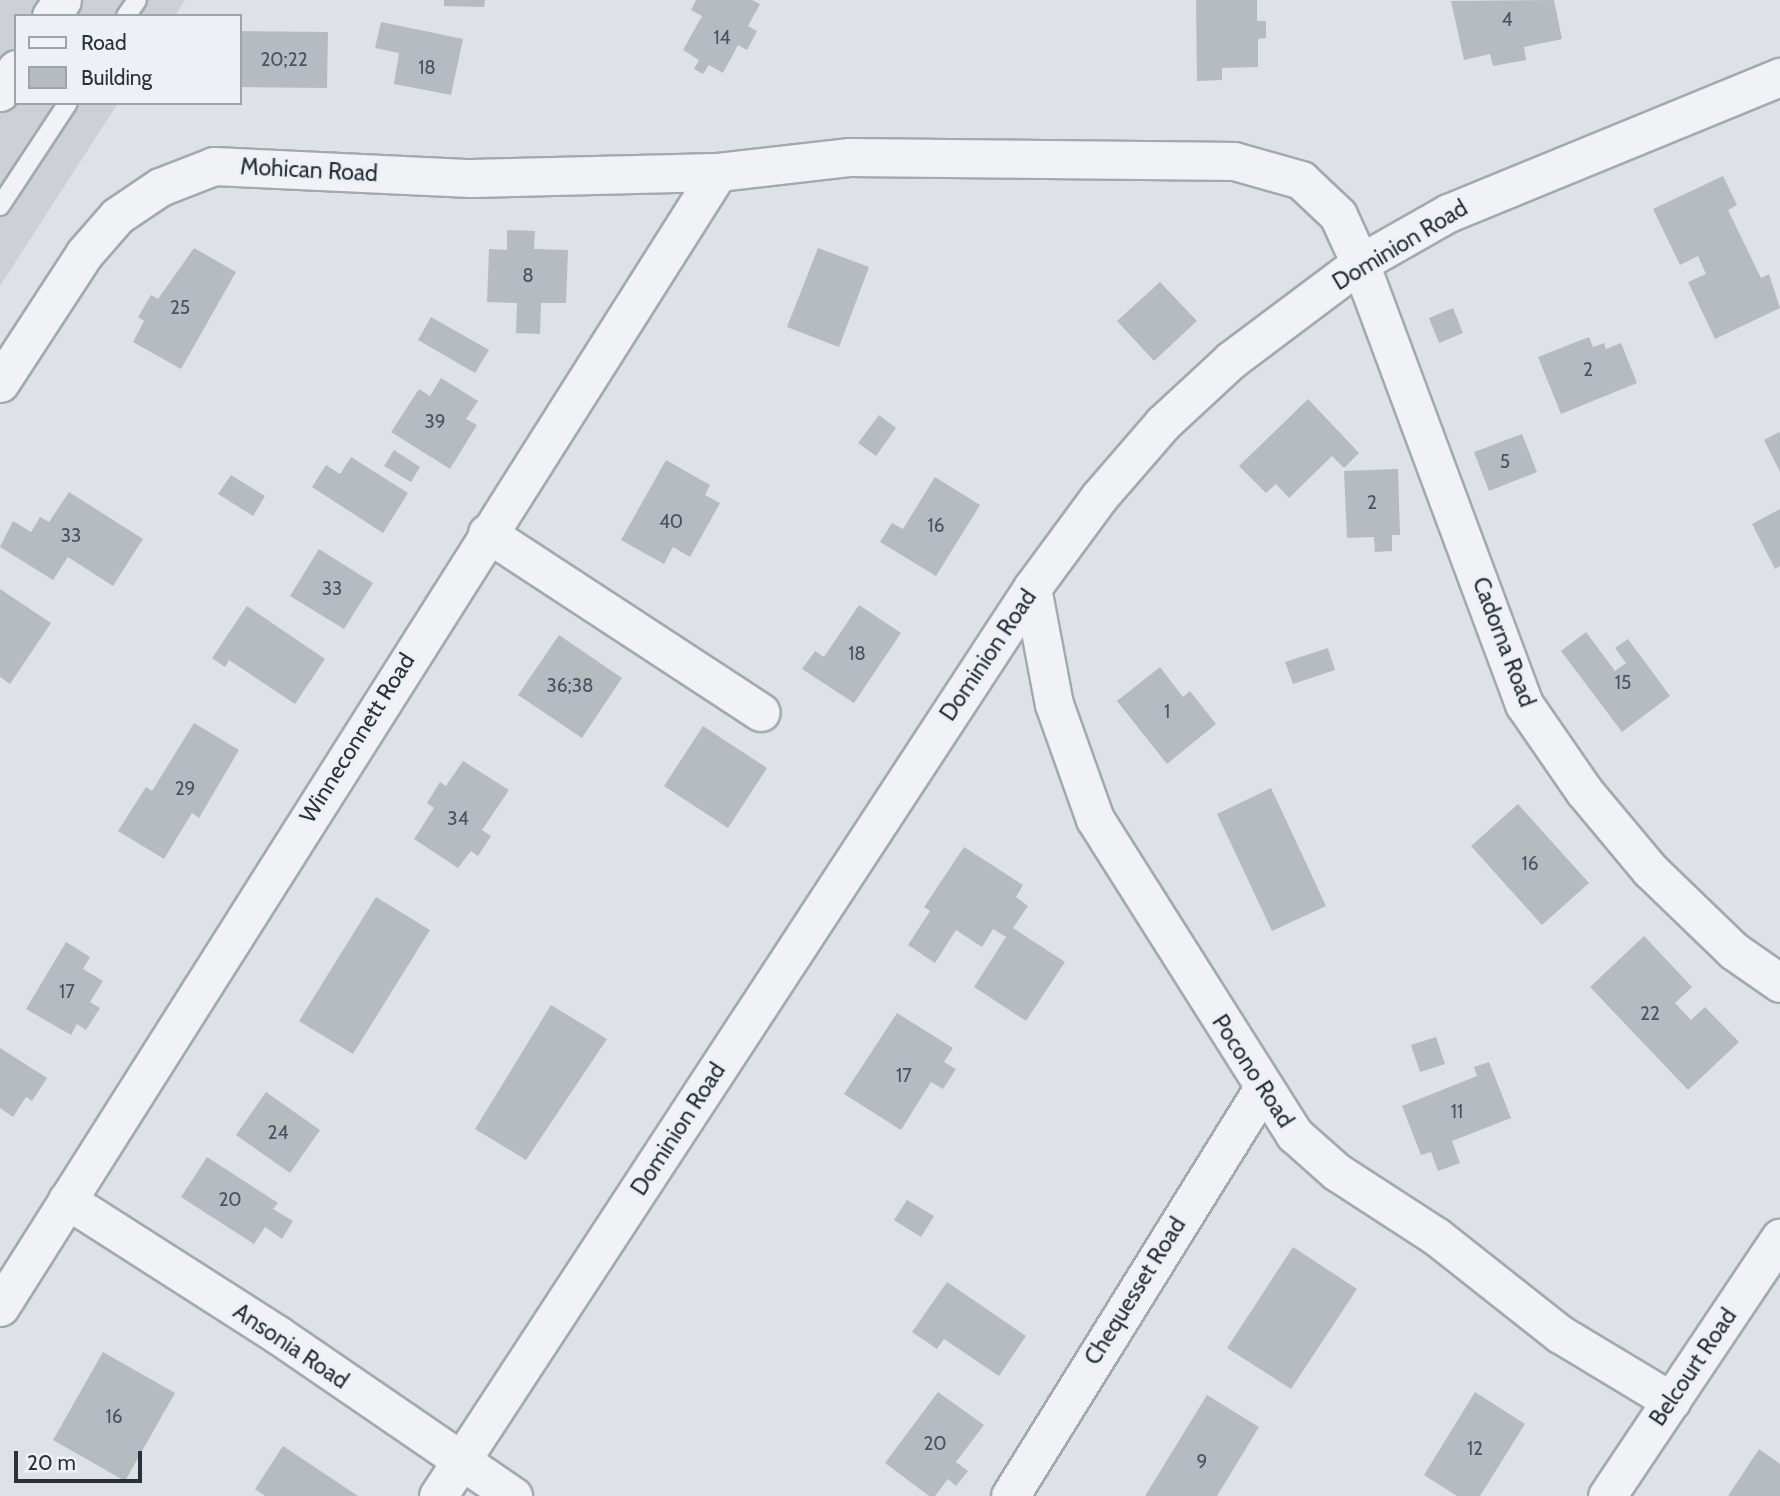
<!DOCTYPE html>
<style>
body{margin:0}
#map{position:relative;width:1780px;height:1496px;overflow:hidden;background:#dee2e6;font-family:Cabin,sans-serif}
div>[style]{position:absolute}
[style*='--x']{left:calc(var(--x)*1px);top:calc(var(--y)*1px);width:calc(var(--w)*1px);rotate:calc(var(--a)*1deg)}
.built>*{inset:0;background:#cdd1d7}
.building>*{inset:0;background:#b6bbc2}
.roads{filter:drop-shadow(2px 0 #a4a9af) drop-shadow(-2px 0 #a4a9af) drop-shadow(0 2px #a4a9af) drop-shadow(0 -2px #a4a9af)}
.lane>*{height:18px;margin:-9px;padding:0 9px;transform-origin:9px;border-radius:9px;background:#f0f2f5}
.street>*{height:37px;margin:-18.5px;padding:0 18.5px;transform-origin:18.5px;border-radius:18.5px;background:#f0f2f5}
span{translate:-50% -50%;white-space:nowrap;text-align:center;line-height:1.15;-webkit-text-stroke:5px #edf0f4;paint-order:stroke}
.number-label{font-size:19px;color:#4c535d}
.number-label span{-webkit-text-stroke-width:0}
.street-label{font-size:23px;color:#29303b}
.legend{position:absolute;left:14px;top:14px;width:228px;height:91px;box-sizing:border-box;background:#edf0f4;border:2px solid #9fa3aa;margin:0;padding:9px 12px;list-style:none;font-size:21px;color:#29303b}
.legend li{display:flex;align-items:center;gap:14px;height:35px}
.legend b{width:35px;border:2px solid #9fa3aa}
.scale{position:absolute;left:14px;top:1451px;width:128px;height:32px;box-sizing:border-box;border:4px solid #29303b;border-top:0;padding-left:9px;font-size:21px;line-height:24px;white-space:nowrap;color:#29303b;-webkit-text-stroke:5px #edf0f4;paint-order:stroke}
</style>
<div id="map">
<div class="built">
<i style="clip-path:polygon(0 0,185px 0,175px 16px,16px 16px,16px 103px,118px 103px,0 286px)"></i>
</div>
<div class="building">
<i style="clip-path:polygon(444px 0,485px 0,484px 7px,444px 6px)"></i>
<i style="clip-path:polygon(696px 0,752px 0,760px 4px,748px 26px,757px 31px,747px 50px,738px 45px,723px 73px,709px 65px,703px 74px,694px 69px,699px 60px,683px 50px,702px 16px,691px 10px)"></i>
<i style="clip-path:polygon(1196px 0,1257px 0,1257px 21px,1266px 21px,1266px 38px,1258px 39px,1258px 67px,1222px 68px,1222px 80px,1197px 81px)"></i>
<i style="clip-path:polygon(1554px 0,1562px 39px,1524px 47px,1526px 60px,1493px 66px,1490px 54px,1464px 60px,1451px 1px)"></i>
<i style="clip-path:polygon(381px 22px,463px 39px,451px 95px,394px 84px,399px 53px,375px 48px)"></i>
<i style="clip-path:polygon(240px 31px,328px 32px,327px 88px,240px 87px)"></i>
<i style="clip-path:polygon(1723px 176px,1737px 205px,1728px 210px,1761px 278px,1769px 274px,1780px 308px,1715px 339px,1688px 282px,1706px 274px,1698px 256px,1680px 265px,1653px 209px)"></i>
<i style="clip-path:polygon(507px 230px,535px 231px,534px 249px,568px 250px,566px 303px,541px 303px,540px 334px,516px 333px,517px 303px,487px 302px,489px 249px,507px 250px)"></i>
<i style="clip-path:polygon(194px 248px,236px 272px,181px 369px,133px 342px,144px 321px,138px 317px,151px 295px,158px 299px)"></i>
<i style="clip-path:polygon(818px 248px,869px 267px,839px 347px,787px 327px)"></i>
<i style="clip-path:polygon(1160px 282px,1197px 321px,1154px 361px,1117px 321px)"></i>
<i style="clip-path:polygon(1453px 308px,1463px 333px,1439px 343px,1429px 318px)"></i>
<i style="clip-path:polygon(431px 317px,489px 350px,475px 373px,418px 340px)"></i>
<i style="clip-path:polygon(1589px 337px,1593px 347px,1604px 343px,1606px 349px,1621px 343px,1637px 383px,1561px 414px,1538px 357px)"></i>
<i style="clip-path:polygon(441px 378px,478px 401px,466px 419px,477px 425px,450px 469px,391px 432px,419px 389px,430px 396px)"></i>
<i style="clip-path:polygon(1308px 399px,1359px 453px,1344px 468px,1332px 456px,1289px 498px,1276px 484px,1266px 493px,1239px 466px)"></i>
<i style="clip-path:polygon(879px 415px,896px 428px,876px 456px,858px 443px)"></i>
<i style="clip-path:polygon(1779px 432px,1780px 434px,1780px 472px,1764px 440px)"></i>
<i style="clip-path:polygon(1522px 434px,1537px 472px,1489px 491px,1474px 452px)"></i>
<i style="clip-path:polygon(394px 450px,420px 467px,411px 482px,384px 466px)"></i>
<i style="clip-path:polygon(351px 457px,408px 493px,383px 533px,312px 487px,326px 465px,340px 474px)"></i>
<i style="clip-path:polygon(666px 460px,710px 485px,705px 495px,720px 503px,690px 557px,673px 547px,664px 564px,621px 540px)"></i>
<i style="clip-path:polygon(1398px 469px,1400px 535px,1392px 535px,1392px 551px,1375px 552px,1374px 537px,1347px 538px,1344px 471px)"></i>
<i style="clip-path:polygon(231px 475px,265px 496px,253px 516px,218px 494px)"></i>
<i style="clip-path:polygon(935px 477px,980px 505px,936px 576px,880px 542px,892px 523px,903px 529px)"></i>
<i style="clip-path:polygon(69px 492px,143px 539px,113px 586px,68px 557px,53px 580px,0 547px,13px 521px,31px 532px,40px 517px,49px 522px)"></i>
<i style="clip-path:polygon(1780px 509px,1780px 566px,1775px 569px,1752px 524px)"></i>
<i style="clip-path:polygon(319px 549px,373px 583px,344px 629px,290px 596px)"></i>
<i style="clip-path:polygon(0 589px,51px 623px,10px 684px,0 677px)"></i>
<i style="clip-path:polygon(859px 605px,901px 633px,854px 703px,802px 669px,815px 651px,824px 657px)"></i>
<i style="clip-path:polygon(247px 606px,325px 659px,295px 704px,229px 660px,225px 667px,212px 658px)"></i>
<i style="clip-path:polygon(1586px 632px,1615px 671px,1626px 663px,1615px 648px,1628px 639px,1670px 696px,1622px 732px,1561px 651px)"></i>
<i style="clip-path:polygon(559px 635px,622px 678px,582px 738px,518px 695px)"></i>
<i style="clip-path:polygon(1328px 648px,1335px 670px,1293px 684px,1285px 662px)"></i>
<i style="clip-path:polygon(1160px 667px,1183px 697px,1190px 691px,1216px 724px,1167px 764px,1117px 701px)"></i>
<i style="clip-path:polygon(194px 723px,239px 750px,199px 818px,192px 813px,164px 859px,118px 831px,146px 787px,152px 791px)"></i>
<i style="clip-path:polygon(703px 726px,767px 768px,728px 828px,664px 786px)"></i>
<i style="clip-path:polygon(463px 761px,509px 790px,482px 830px,491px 836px,478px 856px,471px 851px,458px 868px,414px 839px,434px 808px,427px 803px,440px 782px,446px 786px)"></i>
<i style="clip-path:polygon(1271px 788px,1326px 906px,1272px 931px,1217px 814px)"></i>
<i style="clip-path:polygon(1518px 804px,1589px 883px,1542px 925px,1471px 846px)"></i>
<i style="clip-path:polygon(964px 847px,1023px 885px,1016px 897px,1028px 906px,1013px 928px,1065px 962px,1026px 1021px,974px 987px,1006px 937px,993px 929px,982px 947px,956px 930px,935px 963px,908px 945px,930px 911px,924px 907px)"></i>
<i style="clip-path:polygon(376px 897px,430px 930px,353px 1054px,299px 1021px)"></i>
<i style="clip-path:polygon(1644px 936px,1692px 987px,1675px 1003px,1691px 1020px,1705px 1007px,1739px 1042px,1688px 1090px,1590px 987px)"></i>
<i style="clip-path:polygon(66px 942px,90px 957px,83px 969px,103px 981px,90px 1002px,100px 1008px,86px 1030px,77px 1024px,71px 1035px,26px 1009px)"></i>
<i style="clip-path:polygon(551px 1005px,607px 1039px,526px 1160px,475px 1129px)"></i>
<i style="clip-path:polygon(897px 1013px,953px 1048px,944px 1062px,956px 1069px,943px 1089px,931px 1082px,901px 1130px,844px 1094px)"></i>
<i style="clip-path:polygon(1436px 1037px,1445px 1064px,1420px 1072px,1411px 1045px)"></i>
<i style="clip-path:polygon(0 1048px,47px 1078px,32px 1101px,26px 1097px,13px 1117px,0 1108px)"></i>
<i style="clip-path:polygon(1489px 1062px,1511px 1118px,1452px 1141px,1460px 1163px,1438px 1171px,1431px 1152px,1421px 1155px,1402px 1106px,1477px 1076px,1474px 1067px)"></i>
<i style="clip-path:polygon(266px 1092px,320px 1130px,290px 1173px,236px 1135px)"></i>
<i style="clip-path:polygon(207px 1157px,278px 1203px,273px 1209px,293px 1221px,282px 1239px,265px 1227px,254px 1244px,181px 1197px)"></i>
<i style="clip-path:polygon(907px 1200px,934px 1216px,921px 1237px,894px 1220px)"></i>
<i style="clip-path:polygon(1293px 1247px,1357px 1289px,1291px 1389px,1227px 1348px)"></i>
<i style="clip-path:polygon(947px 1282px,1026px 1336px,999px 1376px,944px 1339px,937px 1349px,912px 1332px)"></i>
<i style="clip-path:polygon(103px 1352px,175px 1393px,125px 1481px,53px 1440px)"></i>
<i style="clip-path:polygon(938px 1392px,984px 1425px,956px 1462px,968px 1471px,956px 1486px,948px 1479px,935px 1496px,929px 1496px,885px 1463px)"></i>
<i style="clip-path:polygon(1475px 1392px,1525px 1424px,1480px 1496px,1457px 1496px,1424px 1475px)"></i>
<i style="clip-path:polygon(1207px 1395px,1259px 1427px,1217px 1496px,1145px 1496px)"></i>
<i style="clip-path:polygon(283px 1446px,358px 1496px,265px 1496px,255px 1489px)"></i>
<i style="clip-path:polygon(1759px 1449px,1780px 1464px,1780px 1496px,1728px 1496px)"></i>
</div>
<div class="roads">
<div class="lane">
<i style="--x:126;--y:16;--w:19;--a:-55"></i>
<i style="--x:0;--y:206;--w:123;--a:-56.6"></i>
</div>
<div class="street">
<i style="--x:51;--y:16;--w:19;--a:-55"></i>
<i style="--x:0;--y:92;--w:28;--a:-55"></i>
<i style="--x:0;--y:383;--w:154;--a:-56.9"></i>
<i style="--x:84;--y:254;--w:50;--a:-49"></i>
<i style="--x:117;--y:216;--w:52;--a:-34"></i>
<i style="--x:160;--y:187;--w:58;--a:-21.3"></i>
<i style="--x:214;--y:166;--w:257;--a:2.7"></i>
<i style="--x:471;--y:178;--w:247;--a:-1.4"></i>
<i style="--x:718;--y:172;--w:133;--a:-6.5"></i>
<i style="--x:850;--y:157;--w:384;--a:0.6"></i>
<i style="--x:1234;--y:161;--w:70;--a:15.8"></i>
<i style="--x:1301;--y:180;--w:51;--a:43.4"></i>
<i style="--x:1338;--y:215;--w:53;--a:65.4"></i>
<i style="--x:1360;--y:263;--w:471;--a:69.6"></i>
<i style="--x:1524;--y:704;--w:106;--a:55.4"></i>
<i style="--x:1584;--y:791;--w:103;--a:50.1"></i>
<i style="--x:1650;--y:870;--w:117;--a:44"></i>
<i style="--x:1734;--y:951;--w:56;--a:34.8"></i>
<i style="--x:487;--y:533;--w:327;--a:33.2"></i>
<i style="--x:1032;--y:588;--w:118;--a:79.3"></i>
<i style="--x:1054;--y:704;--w:122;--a:70.4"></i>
<i style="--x:1095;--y:819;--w:373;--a:57.7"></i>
<i style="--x:1294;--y:1134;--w:57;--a:41.5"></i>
<i style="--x:1337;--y:1172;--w:119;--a:33"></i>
<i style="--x:1437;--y:1237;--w:157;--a:38.3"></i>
<i style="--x:1560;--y:1334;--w:130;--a:31.1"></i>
<i style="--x:67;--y:1200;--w:250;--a:32.6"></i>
<i style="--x:278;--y:1335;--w:285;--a:34.4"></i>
<i style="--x:0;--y:1307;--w:1343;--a:-57.68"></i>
<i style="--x:438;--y:1496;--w:1085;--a:-56.81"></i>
<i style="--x:1032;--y:588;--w:113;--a:-53.6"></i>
<i style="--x:1099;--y:497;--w:98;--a:-49.1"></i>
<i style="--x:1163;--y:423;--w:93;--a:-42.8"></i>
<i style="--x:1231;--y:360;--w:161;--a:-36.9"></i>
<i style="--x:1360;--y:263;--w:101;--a:-29.6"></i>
<i style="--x:1448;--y:213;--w:359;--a:-22.3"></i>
<i style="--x:1010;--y:1496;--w:480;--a:-58.2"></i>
<i style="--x:1607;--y:1496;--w:311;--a:-56.2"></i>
</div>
</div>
<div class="number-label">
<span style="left:1507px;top:20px">4</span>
<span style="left:722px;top:38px">14</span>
<span style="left:284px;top:60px">20;22</span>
<span style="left:427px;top:68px">18</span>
<span style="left:528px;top:276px">8</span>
<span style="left:180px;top:308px">25</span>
<span style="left:1588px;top:370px">2</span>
<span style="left:435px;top:422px">39</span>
<span style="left:1505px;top:462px">5</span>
<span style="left:1372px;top:503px">2</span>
<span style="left:671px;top:522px">40</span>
<span style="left:936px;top:526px">16</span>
<span style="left:71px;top:536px">33</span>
<span style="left:332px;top:589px">33</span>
<span style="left:857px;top:654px">18</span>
<span style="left:1623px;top:683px">15</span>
<span style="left:570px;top:686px">36;38</span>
<span style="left:1167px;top:712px">1</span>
<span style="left:185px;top:789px">29</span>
<span style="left:458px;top:819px">34</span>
<span style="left:1530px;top:864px">16</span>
<span style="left:67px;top:992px">17</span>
<span style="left:1650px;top:1014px">22</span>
<span style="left:904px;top:1076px">17</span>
<span style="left:1457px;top:1112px">11</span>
<span style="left:278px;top:1133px">24</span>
<span style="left:230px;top:1200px">20</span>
<span style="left:114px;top:1417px">16</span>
<span style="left:935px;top:1444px">20</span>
<span style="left:1475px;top:1449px">12</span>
<span style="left:1202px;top:1462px">9</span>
</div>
<div class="street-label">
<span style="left:309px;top:170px;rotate:3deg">Mohican Road</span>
<span style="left:1400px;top:245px;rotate:-31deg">Dominion Road</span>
<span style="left:1504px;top:642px;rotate:69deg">Cadorna Road</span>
<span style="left:988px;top:655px;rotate:-56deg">Dominion Road</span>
<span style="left:357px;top:738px;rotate:-58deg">Winneconnett Road</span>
<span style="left:1253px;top:1071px;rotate:57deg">Pocono Road</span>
<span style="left:678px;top:1129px;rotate:-57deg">Dominion Road</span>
<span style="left:1135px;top:1291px;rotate:-58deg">Chequesset Road</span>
<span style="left:291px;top:1346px;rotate:34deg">Ansonia Road</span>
<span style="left:1693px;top:1367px;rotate:-56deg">Belcourt Road</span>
</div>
<ul class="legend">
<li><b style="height:9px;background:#f0f2f5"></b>Road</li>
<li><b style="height:19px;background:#b6bbc2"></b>Building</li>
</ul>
<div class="scale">20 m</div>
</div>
